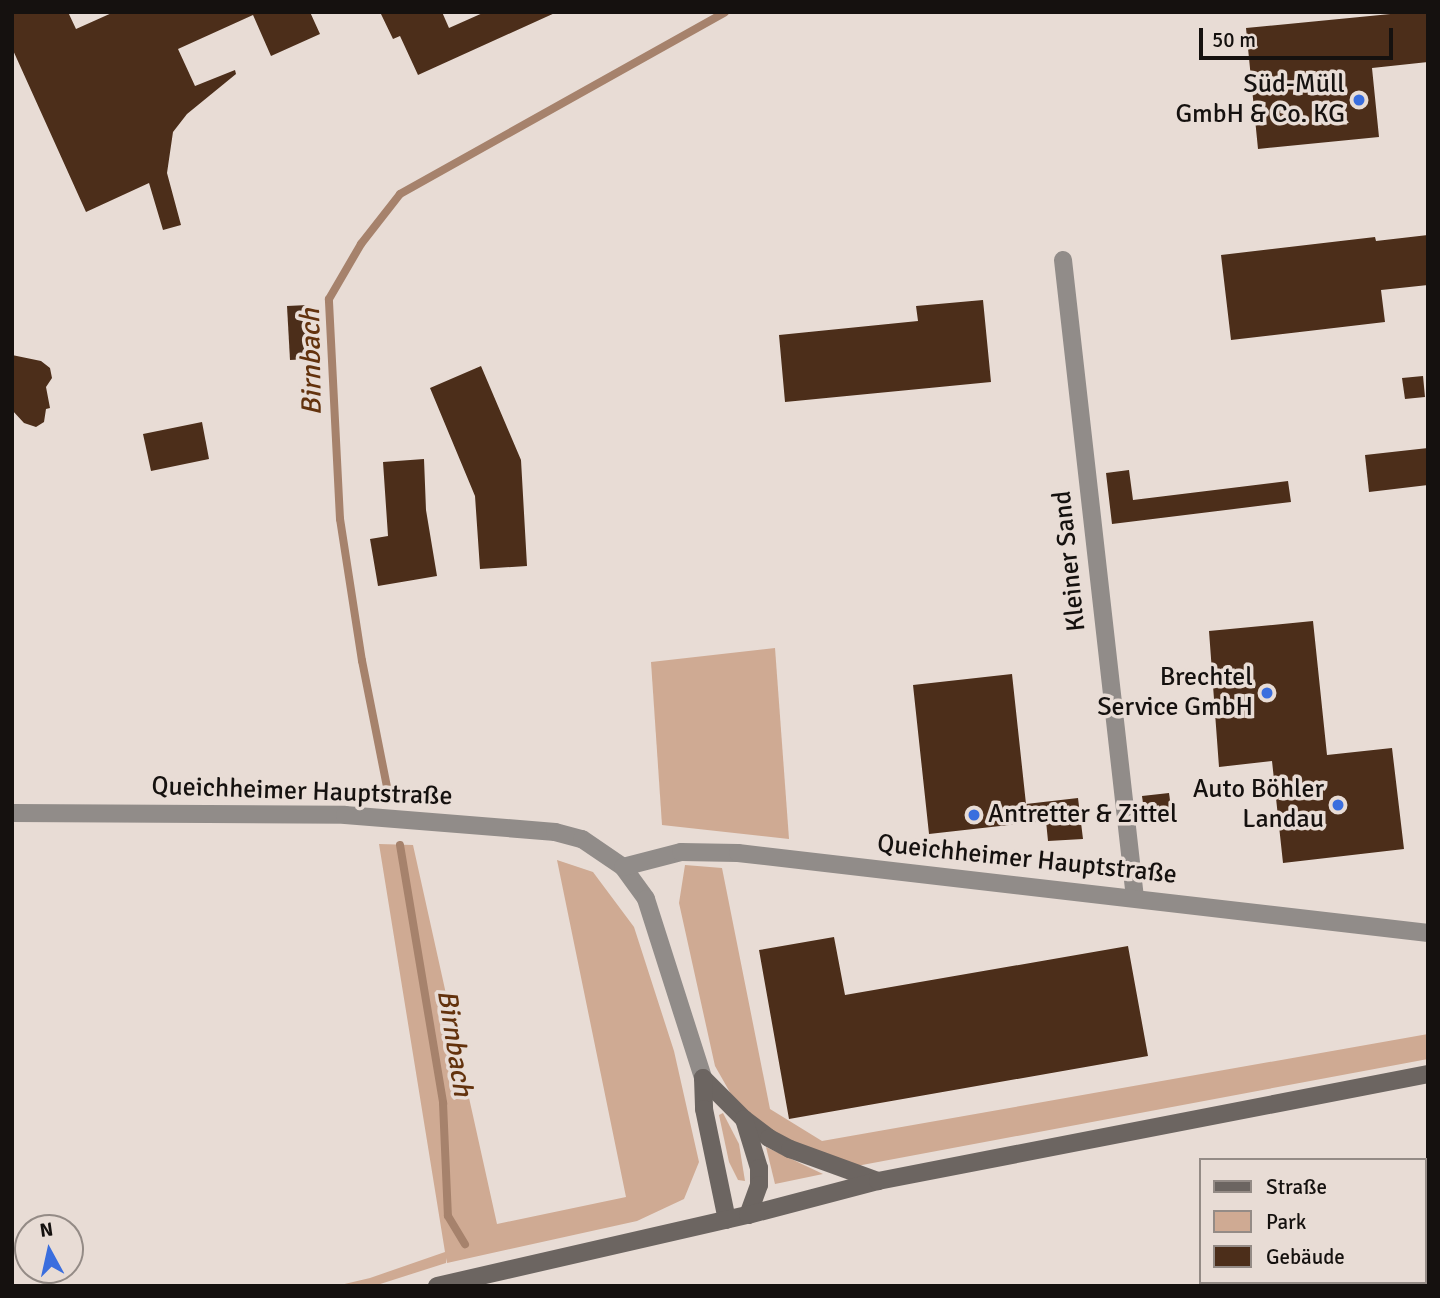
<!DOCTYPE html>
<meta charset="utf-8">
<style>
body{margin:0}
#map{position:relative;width:1440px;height:1298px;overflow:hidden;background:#e8dcd5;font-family:Signika,sans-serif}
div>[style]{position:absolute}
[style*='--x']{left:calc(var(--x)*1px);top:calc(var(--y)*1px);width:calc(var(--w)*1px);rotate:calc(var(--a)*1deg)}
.green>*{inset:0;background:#cfaa93}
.stream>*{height:8px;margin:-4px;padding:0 4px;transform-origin:4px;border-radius:4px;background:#a6826c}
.building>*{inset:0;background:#4c2e1a}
.minor>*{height:18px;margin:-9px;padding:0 9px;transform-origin:9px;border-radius:9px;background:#918c89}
.secondary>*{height:18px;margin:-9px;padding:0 9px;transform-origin:9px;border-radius:9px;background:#6c6561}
.dots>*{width:19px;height:19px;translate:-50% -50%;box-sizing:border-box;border:4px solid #e8dcd5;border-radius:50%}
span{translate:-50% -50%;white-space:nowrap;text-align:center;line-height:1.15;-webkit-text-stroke:7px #e8dcd5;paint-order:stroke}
.poi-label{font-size:26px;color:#15110f}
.right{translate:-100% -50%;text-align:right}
.left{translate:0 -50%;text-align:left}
.street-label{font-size:26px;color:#15110f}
.water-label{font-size:28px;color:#63320d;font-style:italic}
.frame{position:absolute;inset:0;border:14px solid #15110f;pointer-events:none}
.legend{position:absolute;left:1199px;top:1158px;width:228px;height:126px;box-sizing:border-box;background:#e8dcd5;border:2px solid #948b86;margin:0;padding:9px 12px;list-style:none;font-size:21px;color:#15110f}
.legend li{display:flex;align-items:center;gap:14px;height:35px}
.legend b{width:35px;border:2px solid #948b86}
.north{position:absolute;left:14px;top:1214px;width:70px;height:70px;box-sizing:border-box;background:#e8dcd5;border:2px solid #948b86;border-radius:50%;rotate:352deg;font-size:19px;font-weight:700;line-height:28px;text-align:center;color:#15110f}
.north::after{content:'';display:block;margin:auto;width:24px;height:32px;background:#3a6ede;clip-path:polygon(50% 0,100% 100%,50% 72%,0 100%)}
.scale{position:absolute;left:1199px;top:28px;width:194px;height:32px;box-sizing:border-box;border:4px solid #15110f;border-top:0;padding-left:9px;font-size:21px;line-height:24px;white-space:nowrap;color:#15110f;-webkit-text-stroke:5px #e8dcd5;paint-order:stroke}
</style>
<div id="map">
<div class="green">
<i style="clip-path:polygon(775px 648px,789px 839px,662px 825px,651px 662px)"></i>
<i style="clip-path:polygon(379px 844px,413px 845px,497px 1224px,626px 1197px,557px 860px,593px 872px,634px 927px,674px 1051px,699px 1162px,684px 1199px,637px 1221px,447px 1263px,446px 1258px,446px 1263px,374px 1286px,336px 1286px,370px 1278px,445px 1252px)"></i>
<i style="clip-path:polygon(685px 865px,722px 868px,770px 1109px,822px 1141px,1428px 1034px,1428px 1059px,846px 1168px,771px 1132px,736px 1103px,715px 1066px,679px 903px)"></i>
<i style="clip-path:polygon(723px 1113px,739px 1144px,745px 1181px,738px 1180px,729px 1162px,719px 1115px)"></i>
<i style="clip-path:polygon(766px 1147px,823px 1174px,775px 1184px)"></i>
</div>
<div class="stream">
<i style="--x:388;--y:792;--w:134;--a:-101.2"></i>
<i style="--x:362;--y:661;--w:144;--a:-98.8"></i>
<i style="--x:340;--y:519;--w:220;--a:-92.9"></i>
<i style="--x:329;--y:299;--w:64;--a:-59.8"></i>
<i style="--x:361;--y:244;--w:63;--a:-52"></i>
<i style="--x:400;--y:194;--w:372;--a:-29.2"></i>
<i style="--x:400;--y:845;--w:262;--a:80.5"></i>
<i style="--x:443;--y:1103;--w:113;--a:87.5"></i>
<i style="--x:448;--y:1216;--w:33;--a:59"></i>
</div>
<div class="building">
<i style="clip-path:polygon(12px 12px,68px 12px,76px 29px,114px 12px,310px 12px,320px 34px,271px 56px,253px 15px,178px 49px,195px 86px,235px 70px,236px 74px,187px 114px,173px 132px,167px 173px,181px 225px,163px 230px,149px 183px,86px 212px,12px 48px)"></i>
<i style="clip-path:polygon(380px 12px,442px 12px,449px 28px,485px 12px,557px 12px,418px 75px,400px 36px,393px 39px)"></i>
<i style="clip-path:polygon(1411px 12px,1428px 12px,1428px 62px,1372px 68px,1379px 137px,1258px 149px,1246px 28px)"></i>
<i style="clip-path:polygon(1428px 235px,1428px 285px,1381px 290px,1385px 322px,1231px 340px,1221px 255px,1375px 237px,1376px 241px)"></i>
<i style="clip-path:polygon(983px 300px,991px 382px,785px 402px,779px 335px,918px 321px,916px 306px)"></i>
<i style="clip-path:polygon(308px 305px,311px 359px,290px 360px,287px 306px)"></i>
<i style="clip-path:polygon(12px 355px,41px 361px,50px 368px,52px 378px,46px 387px,50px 408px,46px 409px,44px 422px,36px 427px,24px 423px,12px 410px)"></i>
<i style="clip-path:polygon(481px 366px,521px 460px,527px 566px,480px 569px,475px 496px,430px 388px)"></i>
<i style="clip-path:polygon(1423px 376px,1425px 397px,1405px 399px,1402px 378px)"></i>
<i style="clip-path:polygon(202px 422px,209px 459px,151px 471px,143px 434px)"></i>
<i style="clip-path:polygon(1428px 448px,1428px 485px,1369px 492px,1365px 455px)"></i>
<i style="clip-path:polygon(424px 459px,426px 510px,437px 576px,378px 586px,370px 539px,388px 536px,383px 462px)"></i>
<i style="clip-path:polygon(1129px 470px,1133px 500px,1288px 481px,1291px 502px,1112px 524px,1106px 473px)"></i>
<i style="clip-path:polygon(1313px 621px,1327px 755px,1392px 748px,1404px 849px,1283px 863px,1272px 761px,1219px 767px,1209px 631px)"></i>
<i style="clip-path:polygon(1012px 674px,1026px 804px,1078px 798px,1083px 839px,1048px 841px,1046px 821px,929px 834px,913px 685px)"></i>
<i style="clip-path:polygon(1169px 793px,1173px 822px,1146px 825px,1142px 796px)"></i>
<i style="clip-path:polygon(834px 937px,845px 995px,1128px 946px,1148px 1056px,789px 1119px,759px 950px)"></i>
</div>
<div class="minor">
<i style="--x:1063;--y:260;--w:642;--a:83.56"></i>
<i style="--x:12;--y:813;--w:333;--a:0.3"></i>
<i style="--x:345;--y:815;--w:211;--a:4.6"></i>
<i style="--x:555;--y:832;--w:28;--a:15"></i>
<i style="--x:582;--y:839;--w:50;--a:34.3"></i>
<i style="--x:623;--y:867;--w:39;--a:54"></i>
<i style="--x:646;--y:899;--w:188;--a:72.3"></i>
<i style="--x:623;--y:867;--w:60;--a:-14.5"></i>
<i style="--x:681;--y:852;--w:57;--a:1"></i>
<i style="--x:738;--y:853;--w:695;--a:6.61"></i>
</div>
<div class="secondary">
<i style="--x:703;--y:1078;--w:58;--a:45"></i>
<i style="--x:744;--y:1119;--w:31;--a:37"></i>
<i style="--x:769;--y:1138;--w:24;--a:28"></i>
<i style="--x:790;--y:1149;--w:94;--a:20"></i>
<i style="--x:703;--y:1078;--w:31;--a:88"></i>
<i style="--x:704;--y:1109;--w:113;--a:78.3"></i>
<i style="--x:744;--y:1119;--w:51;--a:73"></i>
<i style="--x:759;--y:1168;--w:17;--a:90"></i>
<i style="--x:759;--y:1185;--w:32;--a:110"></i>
<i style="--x:437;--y:1286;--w:319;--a:-12.9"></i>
<i style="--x:748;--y:1215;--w:134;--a:-14.7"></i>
<i style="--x:878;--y:1181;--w:560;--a:-11.01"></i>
</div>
<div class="dots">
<i style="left:1359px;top:100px;background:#3a6ede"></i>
<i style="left:1267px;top:693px;background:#3a6ede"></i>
<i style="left:1338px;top:805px;background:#3a6ede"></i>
<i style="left:974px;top:815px;background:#3a6ede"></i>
</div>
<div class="poi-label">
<span class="right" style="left:1345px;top:100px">Süd-Müll<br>GmbH &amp; Co. KG</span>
<span class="right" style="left:1253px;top:693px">Brechtel<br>Service GmbH</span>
<span class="right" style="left:1324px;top:805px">Auto Böhler<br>Landau</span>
<span class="left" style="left:988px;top:815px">Antretter &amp; Zittel</span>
</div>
<div class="street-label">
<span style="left:1070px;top:561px;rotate:-96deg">Kleiner Sand</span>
<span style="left:302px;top:792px;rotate:2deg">Queichheimer Hauptstraße</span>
<span style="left:1027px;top:860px;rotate:6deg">Queichheimer Hauptstraße</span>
</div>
<div class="water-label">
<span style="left:311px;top:362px;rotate:-91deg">Birnbach</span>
<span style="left:455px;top:1043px;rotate:81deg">Birnbach</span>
</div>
<div class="frame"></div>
<ul class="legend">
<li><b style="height:9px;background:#6c6561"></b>Straße</li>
<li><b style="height:19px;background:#cfaa93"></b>Park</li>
<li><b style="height:19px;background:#4c2e1a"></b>Gebäude</li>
</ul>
<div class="north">N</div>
<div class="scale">50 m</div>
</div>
